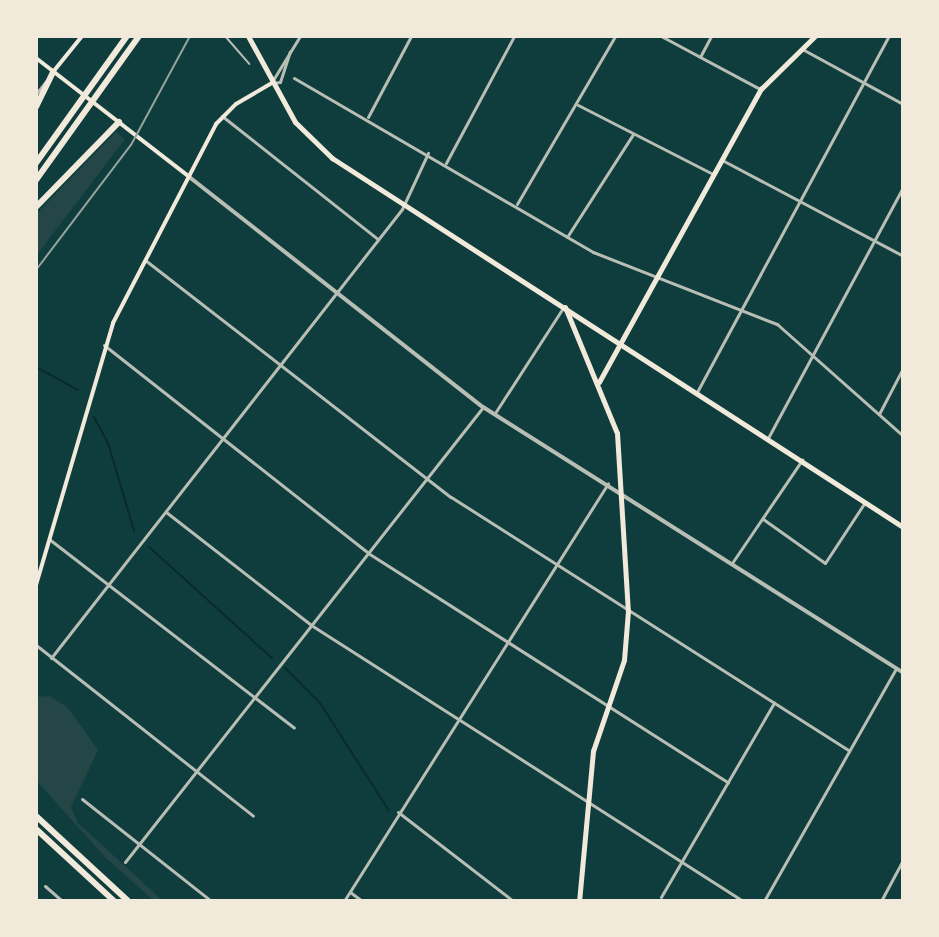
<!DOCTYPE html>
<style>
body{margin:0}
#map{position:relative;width:939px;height:937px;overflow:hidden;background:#0f3d3e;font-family:Cabin,sans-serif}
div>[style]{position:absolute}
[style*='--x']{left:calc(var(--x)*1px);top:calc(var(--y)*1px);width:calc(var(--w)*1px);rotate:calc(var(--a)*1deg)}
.green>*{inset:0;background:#244646}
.stream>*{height:2px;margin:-1px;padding:0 1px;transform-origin:1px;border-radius:1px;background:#0a2a2b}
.service>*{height:2px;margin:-1px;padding:0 1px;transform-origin:1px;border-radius:1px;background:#b8beb3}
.minor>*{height:3px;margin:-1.5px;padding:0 1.5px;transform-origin:1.5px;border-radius:1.5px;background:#b8beb3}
.tertiary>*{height:4px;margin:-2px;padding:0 2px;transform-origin:2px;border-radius:2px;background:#b8beb3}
.secondary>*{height:4px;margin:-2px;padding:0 2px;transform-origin:2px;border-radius:2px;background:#f1e9da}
.primary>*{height:5px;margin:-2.5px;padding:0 2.5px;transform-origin:2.5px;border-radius:2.5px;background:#f1e9da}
.motorway>*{height:6px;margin:-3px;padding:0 3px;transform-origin:3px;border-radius:3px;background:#f1e9da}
.rail>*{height:2px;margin:-1px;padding:0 1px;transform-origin:1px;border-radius:1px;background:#97a49c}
span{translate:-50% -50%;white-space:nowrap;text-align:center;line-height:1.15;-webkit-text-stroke:6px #f1e9da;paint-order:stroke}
.frame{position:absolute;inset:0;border:38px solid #f1e9da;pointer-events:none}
</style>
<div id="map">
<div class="green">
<i style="clip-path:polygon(116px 132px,125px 139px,36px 256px,36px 214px)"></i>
<i style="clip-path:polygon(50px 696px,68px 708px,98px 750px,71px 807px,78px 823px,163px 901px,154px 901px,105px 857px,36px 780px,36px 697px)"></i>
</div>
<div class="stream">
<i style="--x:36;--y:367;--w:48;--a:28.7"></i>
<i style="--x:94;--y:417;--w:30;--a:62"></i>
<i style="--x:108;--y:443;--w:92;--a:73.5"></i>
<i style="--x:149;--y:547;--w:166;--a:42.1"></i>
<i style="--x:285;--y:668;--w:49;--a:45"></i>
<i style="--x:320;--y:703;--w:128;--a:57.4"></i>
</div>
<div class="service">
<i style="--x:225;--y:36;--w:37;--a:49"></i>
</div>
<div class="minor">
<i style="--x:661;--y:36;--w:112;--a:28.2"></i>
<i style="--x:804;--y:50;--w:113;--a:28.6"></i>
<i style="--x:700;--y:57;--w:24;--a:-62"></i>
<i style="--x:294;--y:78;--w:346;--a:30.2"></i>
<i style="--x:593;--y:252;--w:198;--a:21.4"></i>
<i style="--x:777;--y:324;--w:169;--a:41.6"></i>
<i style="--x:273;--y:80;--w:52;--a:-58.5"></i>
<i style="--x:272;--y:83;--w:8;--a:-7"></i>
<i style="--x:280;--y:82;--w:32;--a:-72"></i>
<i style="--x:36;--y:94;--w:16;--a:-52"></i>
<i style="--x:578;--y:105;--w:152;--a:27.1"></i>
<i style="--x:222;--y:116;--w:199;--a:38.3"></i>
<i style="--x:368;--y:117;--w:92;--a:-62"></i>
<i style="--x:722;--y:160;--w:205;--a:27.9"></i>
<i style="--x:446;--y:163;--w:144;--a:-61.8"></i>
<i style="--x:517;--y:204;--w:194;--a:-59.7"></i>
<i style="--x:567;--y:237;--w:122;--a:-57.3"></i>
<i style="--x:145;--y:260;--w:387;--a:37.8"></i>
<i style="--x:451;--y:497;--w:471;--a:32.5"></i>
<i style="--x:104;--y:345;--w:336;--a:38.2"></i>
<i style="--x:368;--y:553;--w:427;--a:32.5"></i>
<i style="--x:697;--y:392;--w:404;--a:-61.7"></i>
<i style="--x:495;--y:413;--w:125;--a:-57.1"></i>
<i style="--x:879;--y:414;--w:52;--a:-62.4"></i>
<i style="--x:768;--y:438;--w:285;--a:-61.7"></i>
<i style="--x:166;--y:512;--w:184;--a:37.9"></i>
<i style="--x:311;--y:625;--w:513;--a:32.57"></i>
<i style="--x:763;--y:519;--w:76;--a:35.4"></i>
<i style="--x:825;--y:563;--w:73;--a:-56.7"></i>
<i style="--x:49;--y:539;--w:309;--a:37.6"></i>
<i style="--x:732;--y:563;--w:125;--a:-55.8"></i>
<i style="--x:36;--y:645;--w:276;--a:38.2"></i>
<i style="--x:51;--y:658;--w:570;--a:-51.98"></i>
<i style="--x:402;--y:209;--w:62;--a:-65.1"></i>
<i style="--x:82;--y:799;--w:164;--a:38.3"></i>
<i style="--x:398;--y:812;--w:145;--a:37.7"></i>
<i style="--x:125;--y:862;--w:579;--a:-51.8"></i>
<i style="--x:45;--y:886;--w:23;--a:41"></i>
<i style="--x:350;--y:892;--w:15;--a:37"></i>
<i style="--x:661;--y:897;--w:225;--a:-59.8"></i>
<i style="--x:344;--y:901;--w:494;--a:-57.7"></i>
<i style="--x:764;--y:901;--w:267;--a:-60.4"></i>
<i style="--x:881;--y:901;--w:47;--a:-61.8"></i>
</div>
<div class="tertiary">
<i style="--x:188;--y:176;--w:375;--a:38.1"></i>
<i style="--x:483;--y:407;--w:497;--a:32.3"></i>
</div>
<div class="secondary">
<i style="--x:36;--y:58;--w:192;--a:37.8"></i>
<i style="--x:53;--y:72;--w:46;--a:-51.1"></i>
<i style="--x:36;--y:585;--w:273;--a:-73.6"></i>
<i style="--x:113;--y:323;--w:224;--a:-62.6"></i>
<i style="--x:216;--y:124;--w:28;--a:-45"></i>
<i style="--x:236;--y:104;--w:42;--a:-30.3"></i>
</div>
<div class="primary">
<i style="--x:248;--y:36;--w:98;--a:61.3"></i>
<i style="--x:295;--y:122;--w:52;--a:44.2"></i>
<i style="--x:332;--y:158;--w:680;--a:32.87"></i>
<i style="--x:565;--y:307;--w:136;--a:67.6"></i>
<i style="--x:617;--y:433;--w:178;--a:86.5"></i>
<i style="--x:628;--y:611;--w:49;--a:94.7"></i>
<i style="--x:624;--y:660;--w:96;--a:108.8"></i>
<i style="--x:593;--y:751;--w:151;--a:95.3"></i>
<i style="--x:599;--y:382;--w:335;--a:-61.1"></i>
<i style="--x:761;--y:89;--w:76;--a:-44.5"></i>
</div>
<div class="motorway">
<i style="--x:36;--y:107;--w:39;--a:-64"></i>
<i style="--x:36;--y:163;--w:156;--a:-54.4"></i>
<i style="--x:36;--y:180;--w:177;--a:-54.4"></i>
<i style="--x:36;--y:207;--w:119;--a:-45.7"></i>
<i style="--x:36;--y:816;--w:125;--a:42.7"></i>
<i style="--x:36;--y:829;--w:106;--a:42.7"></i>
</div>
<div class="rail">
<i style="--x:36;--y:270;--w:157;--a:-52.8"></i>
<i style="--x:131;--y:145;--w:124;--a:-61.6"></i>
</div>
<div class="frame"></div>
</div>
